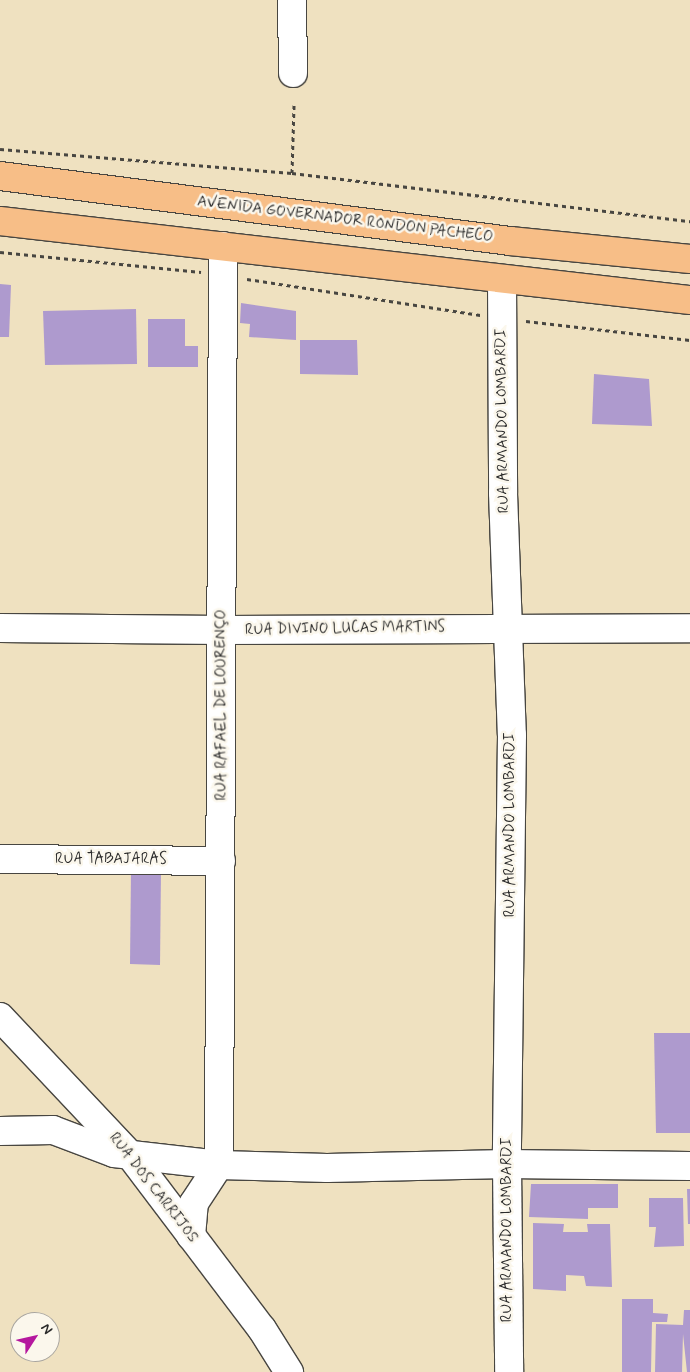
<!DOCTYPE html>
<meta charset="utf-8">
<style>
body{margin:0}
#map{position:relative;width:690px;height:1372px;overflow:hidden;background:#efe1c0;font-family:Mynerve,sans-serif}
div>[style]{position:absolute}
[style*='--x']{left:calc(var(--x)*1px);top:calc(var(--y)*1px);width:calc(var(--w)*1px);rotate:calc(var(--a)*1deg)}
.building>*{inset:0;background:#ae9ace}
.path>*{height:3px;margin-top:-1.5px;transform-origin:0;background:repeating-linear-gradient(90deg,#484641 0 4px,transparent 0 8px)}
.roads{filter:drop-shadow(1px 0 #484641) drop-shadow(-1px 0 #484641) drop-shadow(0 1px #484641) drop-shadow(0 -1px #484641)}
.minor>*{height:28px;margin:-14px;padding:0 14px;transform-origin:14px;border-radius:14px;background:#fff}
.major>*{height:28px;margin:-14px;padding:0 14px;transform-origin:14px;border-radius:14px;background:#f7be87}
span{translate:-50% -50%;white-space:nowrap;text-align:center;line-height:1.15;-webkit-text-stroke:5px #fbf7ec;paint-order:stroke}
.street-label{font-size:15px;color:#2b2b2b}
.north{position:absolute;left:10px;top:1312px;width:50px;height:50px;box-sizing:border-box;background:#fbf7ec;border:1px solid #a8a59f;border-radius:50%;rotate:55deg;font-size:14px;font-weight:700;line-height:20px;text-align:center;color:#2b2b2b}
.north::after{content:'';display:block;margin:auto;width:18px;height:22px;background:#b5179e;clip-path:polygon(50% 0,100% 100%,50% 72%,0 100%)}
</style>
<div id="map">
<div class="building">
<i style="clip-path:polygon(0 284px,11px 285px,9px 337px,0 337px)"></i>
<i style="clip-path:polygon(241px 303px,296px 311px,296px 340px,249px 337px,250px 324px,240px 323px)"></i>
<i style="clip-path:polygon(136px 309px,137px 364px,45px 365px,43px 311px)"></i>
<i style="clip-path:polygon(148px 319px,185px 319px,185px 346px,198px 346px,198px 367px,148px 367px)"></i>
<i style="clip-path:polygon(300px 340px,357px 340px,358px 375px,300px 374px)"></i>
<i style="clip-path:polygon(594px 374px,649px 379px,652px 426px,592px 424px)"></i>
<i style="clip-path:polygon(131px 871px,161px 871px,160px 965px,130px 964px)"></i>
<i style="clip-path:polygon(654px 1033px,690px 1033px,690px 1133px,656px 1133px)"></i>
<i style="clip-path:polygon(531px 1184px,618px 1184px,618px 1208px,588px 1208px,588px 1219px,529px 1217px)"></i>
<i style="clip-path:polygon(687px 1189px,690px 1189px,690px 1224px,688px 1224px)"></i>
<i style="clip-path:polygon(649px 1198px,683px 1198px,684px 1246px,654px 1247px,656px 1227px,649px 1227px)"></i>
<i style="clip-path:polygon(533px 1223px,564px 1224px,563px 1232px,588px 1232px,587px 1224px,610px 1224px,612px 1287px,586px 1286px,584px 1276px,566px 1275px,566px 1291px,533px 1289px)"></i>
<i style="clip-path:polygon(622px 1299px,653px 1299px,653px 1313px,668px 1314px,667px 1322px,652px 1322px,651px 1372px,622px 1372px)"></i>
<i style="clip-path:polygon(684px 1310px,690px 1310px,690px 1372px,687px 1372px,683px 1334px,682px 1372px,655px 1372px,656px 1324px,683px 1325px)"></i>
</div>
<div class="path">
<i style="--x:0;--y:149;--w:293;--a:4.7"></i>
<i style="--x:292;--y:173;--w:401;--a:6.9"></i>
<i style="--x:292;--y:173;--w:68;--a:-88.3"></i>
<i style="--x:0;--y:252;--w:202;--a:5.7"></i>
<i style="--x:247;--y:279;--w:236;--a:8.8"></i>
<i style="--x:526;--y:321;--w:165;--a:6.6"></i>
</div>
<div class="roads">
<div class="minor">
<i style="--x:292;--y:0;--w:73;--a:89.2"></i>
<i style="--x:502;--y:279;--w:214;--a:89.7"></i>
<i style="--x:503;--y:493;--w:242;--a:87.9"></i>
<i style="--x:512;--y:735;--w:429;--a:90.7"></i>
<i style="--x:507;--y:1164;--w:208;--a:89.4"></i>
<i style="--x:0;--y:628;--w:223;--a:0.5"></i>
<i style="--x:223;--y:630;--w:467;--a:-0.2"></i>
<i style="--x:0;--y:859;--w:221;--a:0.5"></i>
<i style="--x:0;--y:1017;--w:191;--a:46.7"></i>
<i style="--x:131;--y:1156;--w:217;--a:52.9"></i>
<i style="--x:262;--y:1329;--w:51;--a:57.9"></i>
<i style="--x:0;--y:1131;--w:53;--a:-1.1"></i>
<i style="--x:53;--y:1130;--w:65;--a:20.7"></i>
<i style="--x:114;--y:1153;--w:106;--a:6.5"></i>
<i style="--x:219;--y:1165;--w:108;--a:1.6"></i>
<i style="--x:327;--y:1168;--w:180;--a:-1.3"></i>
<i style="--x:507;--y:1164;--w:183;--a:0.6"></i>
<i style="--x:219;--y:1165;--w:919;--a:-89.75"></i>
<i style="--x:191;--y:1236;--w:33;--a:-85"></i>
<i style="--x:194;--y:1203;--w:45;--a:-56.7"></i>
</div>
<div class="major">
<i style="--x:0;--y:176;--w:514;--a:7.26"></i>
<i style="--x:510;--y:241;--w:181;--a:5.7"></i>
<i style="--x:0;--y:221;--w:695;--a:6.53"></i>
</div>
</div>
<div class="street-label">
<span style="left:345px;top:220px;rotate:7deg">AVENIDA GOVERNADOR RONDON PACHECO</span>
<span style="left:503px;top:421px;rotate:-91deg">RUA ARMANDO LOMBARDI</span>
<span style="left:345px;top:629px;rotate:-1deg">RUA DIVINO LUCAS MARTINS</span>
<span style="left:222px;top:705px;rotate:-90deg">RUA RAFAEL DE LOURENÇO</span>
<span style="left:511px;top:825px;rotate:-90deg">RUA ARMANDO LOMBARDI</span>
<span style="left:111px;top:860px">RUA TABAJARAS</span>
<span style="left:153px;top:1188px;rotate:52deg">RUA DOS CARRIJOS</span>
<span style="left:508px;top:1230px;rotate:-90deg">RUA ARMANDO LOMBARDI</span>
</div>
<div class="north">N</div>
</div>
